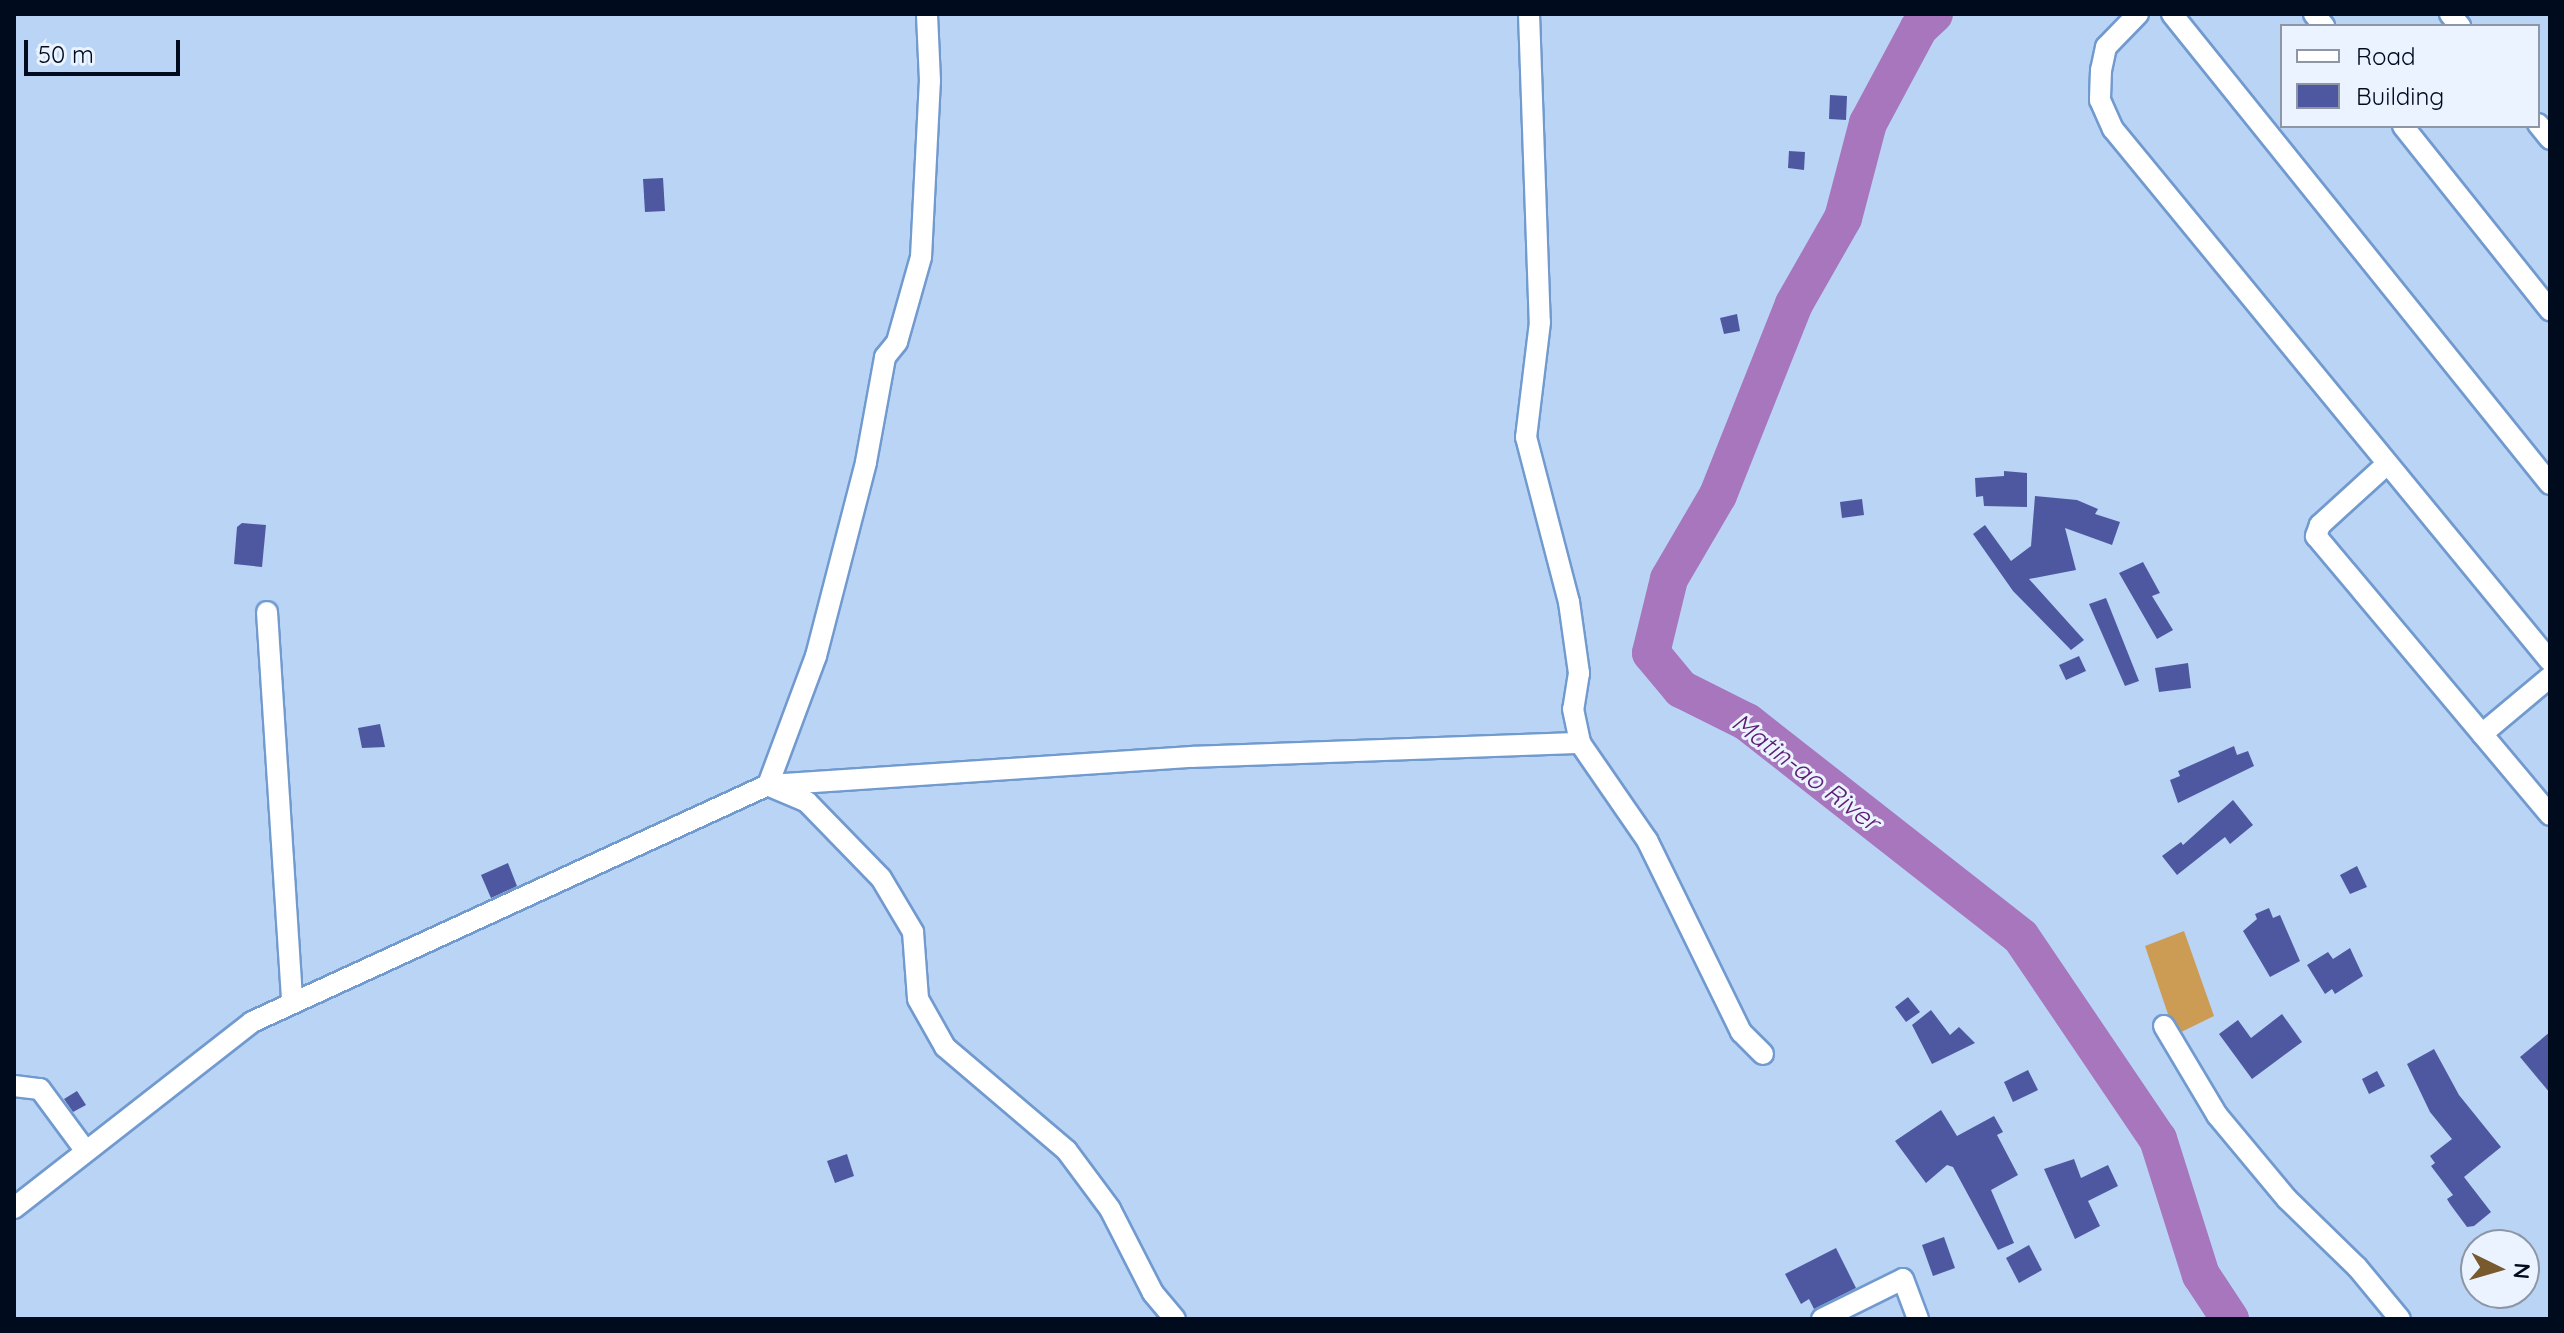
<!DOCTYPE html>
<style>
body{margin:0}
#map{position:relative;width:2564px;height:1333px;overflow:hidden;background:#bad4f6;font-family:Quicksand,sans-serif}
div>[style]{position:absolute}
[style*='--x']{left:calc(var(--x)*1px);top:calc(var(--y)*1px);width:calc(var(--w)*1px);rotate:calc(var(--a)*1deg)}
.green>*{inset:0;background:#cd9c54}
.river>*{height:38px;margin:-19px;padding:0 19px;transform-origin:19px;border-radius:19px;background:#a776bc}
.building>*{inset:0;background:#4e58a0}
.roads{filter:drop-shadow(2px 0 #719acf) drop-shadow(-2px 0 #719acf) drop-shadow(0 2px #719acf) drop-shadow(0 -2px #719acf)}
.minor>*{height:20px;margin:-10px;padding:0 10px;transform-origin:10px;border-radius:10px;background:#fff}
span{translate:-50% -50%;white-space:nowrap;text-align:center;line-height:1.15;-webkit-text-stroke:6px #eaf3ff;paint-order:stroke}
.water-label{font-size:26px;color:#5c1d73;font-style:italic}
.frame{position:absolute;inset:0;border:16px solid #010b1e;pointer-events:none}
.legend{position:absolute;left:2280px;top:24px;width:260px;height:104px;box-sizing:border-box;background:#eaf3ff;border:2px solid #8d96a5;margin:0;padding:10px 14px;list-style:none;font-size:24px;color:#010b1e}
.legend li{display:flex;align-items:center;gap:16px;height:40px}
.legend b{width:40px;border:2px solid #8d96a5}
.north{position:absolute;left:2460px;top:1229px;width:80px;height:80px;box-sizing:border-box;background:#eaf3ff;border:2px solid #8d96a5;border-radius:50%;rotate:95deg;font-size:22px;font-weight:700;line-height:32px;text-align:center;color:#010b1e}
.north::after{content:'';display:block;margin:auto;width:28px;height:36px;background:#785a2e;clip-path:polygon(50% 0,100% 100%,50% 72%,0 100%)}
.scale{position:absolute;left:24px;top:40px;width:156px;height:36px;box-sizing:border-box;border:4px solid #010b1e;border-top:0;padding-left:10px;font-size:24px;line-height:28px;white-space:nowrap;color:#010b1e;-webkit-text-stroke:6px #eaf3ff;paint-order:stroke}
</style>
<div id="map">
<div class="green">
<i style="clip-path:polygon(2184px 931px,2214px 1016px,2175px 1035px,2145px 946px)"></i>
</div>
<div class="river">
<i style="--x:1934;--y:14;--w:21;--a:137"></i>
<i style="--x:1919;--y:28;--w:108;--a:118.2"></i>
<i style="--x:1868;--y:123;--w:98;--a:104.7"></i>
<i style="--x:1843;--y:218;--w:99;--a:119.7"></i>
<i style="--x:1794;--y:304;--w:206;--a:111.7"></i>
<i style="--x:1718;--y:495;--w:97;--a:120.3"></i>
<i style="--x:1669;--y:579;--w:76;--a:103.7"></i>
<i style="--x:1651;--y:653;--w:47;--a:50.2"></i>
<i style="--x:1681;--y:689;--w:74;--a:26.6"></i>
<i style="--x:1747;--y:722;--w:348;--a:38.1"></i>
<i style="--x:2021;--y:937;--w:244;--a:55.9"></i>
<i style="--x:2158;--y:1139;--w:143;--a:72.5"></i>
<i style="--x:2201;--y:1275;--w:53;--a:56.6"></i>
</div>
<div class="building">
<i style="clip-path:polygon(1830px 95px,1847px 96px,1846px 120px,1829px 119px)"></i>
<i style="clip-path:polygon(1789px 151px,1805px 152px,1804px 170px,1788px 168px)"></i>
<i style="clip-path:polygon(663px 178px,665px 211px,645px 212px,643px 179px)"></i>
<i style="clip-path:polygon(1737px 314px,1740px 331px,1724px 334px,1720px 318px)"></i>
<i style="clip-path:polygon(2004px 471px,2027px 473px,2027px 507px,1984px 506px,1983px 496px,1976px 497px,1975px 478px,2004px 476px)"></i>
<i style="clip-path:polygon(2035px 496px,2077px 500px,2098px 509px,2095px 514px,2120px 522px,2112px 545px,2065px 528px,2076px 570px,2029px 579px,2084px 640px,2071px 650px,2013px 591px,1973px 534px,1985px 525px,2011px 561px,2031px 546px)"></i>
<i style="clip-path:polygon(1862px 499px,1864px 515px,1842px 518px,1840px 502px)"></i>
<i style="clip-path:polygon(242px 523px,266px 525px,262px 567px,234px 564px,237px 527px)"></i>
<i style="clip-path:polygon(2143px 562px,2160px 593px,2152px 596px,2173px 630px,2157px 639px,2119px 573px)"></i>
<i style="clip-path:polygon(2106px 598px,2139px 681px,2125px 686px,2089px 604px)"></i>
<i style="clip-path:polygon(2079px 656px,2086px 671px,2066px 680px,2059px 665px)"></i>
<i style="clip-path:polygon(2188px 663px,2191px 688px,2159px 692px,2155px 668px)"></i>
<i style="clip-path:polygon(380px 724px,385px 747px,362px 748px,358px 728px)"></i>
<i style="clip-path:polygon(2234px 746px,2237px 755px,2248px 751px,2254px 766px,2178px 803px,2170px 780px,2180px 776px,2178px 771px)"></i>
<i style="clip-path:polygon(2233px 800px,2253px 825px,2230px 844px,2225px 837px,2177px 875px,2162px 856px,2181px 842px,2183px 845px)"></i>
<i style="clip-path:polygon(508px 863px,517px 886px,491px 898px,481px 875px)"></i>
<i style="clip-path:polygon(2357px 866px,2367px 887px,2350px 894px,2340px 875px)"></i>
<i style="clip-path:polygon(2269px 908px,2273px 918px,2280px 915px,2300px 961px,2270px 977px,2243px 931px,2257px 919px,2255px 914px)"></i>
<i style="clip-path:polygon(2350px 948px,2363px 976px,2335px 994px,2332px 989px,2325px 994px,2307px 965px,2328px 952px,2333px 959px)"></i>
<i style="clip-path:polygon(1908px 997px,1920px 1012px,1906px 1022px,1895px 1007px)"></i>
<i style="clip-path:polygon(1931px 1010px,1950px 1035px,1959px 1027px,1975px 1043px,1932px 1064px,1912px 1025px)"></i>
<i style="clip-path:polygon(2282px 1014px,2302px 1042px,2252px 1079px,2219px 1034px,2238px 1020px,2251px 1038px)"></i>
<i style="clip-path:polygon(2550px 1032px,2550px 1093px,2520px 1057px)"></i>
<i style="clip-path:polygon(2434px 1049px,2459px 1095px,2501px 1147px,2464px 1177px,2491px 1212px,2474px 1226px,2467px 1227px,2450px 1204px,2447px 1199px,2453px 1195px,2431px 1166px,2435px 1163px,2430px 1156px,2452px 1139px,2430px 1112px,2407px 1064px)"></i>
<i style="clip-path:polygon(2028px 1070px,2038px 1090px,2013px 1102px,2004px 1082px)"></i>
<i style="clip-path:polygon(2377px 1071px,2385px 1086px,2369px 1094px,2362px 1079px)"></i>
<i style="clip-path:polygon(77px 1091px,86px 1105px,73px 1112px,64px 1099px)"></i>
<i style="clip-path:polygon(1941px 1110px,1957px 1136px,1994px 1116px,2003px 1132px,1997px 1135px,2018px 1175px,1991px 1190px,2014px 1243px,1998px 1250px,1953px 1167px,1947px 1165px,1926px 1183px,1895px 1141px)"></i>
<i style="clip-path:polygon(847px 1154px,854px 1176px,835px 1183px,827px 1161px)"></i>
<i style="clip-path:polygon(2074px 1159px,2081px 1178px,2108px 1165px,2118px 1186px,2088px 1201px,2100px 1226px,2075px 1239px,2044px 1169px)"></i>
<i style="clip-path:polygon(1944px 1237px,1955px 1268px,1933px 1276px,1922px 1245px)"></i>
<i style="clip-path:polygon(2029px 1245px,2042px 1270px,2019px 1283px,2006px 1258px)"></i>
<i style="clip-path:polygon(1836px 1248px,1856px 1288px,1814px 1309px,1809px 1299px,1801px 1304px,1785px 1274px)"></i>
</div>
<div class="roads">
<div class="minor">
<i style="--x:1529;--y:14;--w:308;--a:88"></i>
<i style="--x:1540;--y:322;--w:116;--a:96.9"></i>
<i style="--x:1526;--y:437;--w:171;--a:75.4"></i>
<i style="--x:1569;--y:602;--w:72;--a:82"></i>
<i style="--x:1579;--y:673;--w:36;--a:99"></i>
<i style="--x:1573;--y:709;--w:35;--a:78"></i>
<i style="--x:1580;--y:743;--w:118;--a:55.4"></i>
<i style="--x:1647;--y:840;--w:214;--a:63.9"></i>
<i style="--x:1741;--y:1032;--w:31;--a:45"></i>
<i style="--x:2138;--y:14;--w:46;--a:134.1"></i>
<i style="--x:2106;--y:47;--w:24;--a:102"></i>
<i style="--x:2101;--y:70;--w:30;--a:92"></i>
<i style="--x:2100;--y:100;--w:32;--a:66"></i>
<i style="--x:2113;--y:129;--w:688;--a:50.6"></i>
<i style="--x:2172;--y:14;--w:603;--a:51.19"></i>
<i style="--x:2314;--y:14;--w:16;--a:50"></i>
<i style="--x:2450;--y:14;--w:16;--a:50"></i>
<i style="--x:2538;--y:124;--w:19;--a:51"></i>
<i style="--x:2403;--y:126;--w:236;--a:51.4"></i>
<i style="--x:2387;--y:464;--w:91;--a:137.7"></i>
<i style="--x:2320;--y:525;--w:12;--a:110"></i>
<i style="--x:2316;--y:536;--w:364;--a:50"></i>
<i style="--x:267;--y:612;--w:390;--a:86.3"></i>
<i style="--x:2482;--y:734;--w:89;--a:-40"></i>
<i style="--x:768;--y:785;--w:138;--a:-69.6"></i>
<i style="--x:816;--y:656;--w:200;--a:-75.5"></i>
<i style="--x:866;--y:462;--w:107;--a:-79.7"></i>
<i style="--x:885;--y:357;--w:19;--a:-51"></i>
<i style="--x:897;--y:342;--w:88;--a:-74.2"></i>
<i style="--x:921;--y:257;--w:176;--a:-87.1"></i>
<i style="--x:930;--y:81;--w:67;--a:-92.6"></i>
<i style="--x:772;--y:787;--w:38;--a:23"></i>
<i style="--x:807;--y:802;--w:106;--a:45.8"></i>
<i style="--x:881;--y:878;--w:63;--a:59.3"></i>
<i style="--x:913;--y:932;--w:67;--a:85.7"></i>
<i style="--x:918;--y:999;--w:55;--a:60.6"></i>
<i style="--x:945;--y:1047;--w:160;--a:40.4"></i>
<i style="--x:1067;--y:1151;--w:72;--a:53.4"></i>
<i style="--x:1110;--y:1209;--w:94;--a:62.9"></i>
<i style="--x:1153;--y:1293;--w:34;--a:50"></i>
<i style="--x:2164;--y:1026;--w:104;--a:59.2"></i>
<i style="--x:2217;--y:1115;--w:109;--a:50.2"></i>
<i style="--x:2287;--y:1199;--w:98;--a:44.2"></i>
<i style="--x:2357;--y:1267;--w:67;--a:50.4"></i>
<i style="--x:14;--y:1086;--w:26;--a:7"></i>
<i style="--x:40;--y:1089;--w:76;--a:53.6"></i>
<i style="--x:14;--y:1208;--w:302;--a:-38"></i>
<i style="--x:252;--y:1022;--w:568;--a:-24.67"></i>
<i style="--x:768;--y:785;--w:426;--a:-3.8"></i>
<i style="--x:1193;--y:757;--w:387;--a:-2.1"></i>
<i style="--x:1822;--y:1319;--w:90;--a:-26.3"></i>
<i style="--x:1903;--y:1279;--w:43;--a:69.4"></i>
</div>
</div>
<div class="water-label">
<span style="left:1806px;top:772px;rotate:37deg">Matin-ao River</span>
</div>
<div class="frame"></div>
<ul class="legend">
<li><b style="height:10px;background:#fff"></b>Road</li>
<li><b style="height:22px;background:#4e58a0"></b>Building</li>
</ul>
<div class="north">N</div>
<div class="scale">50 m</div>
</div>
